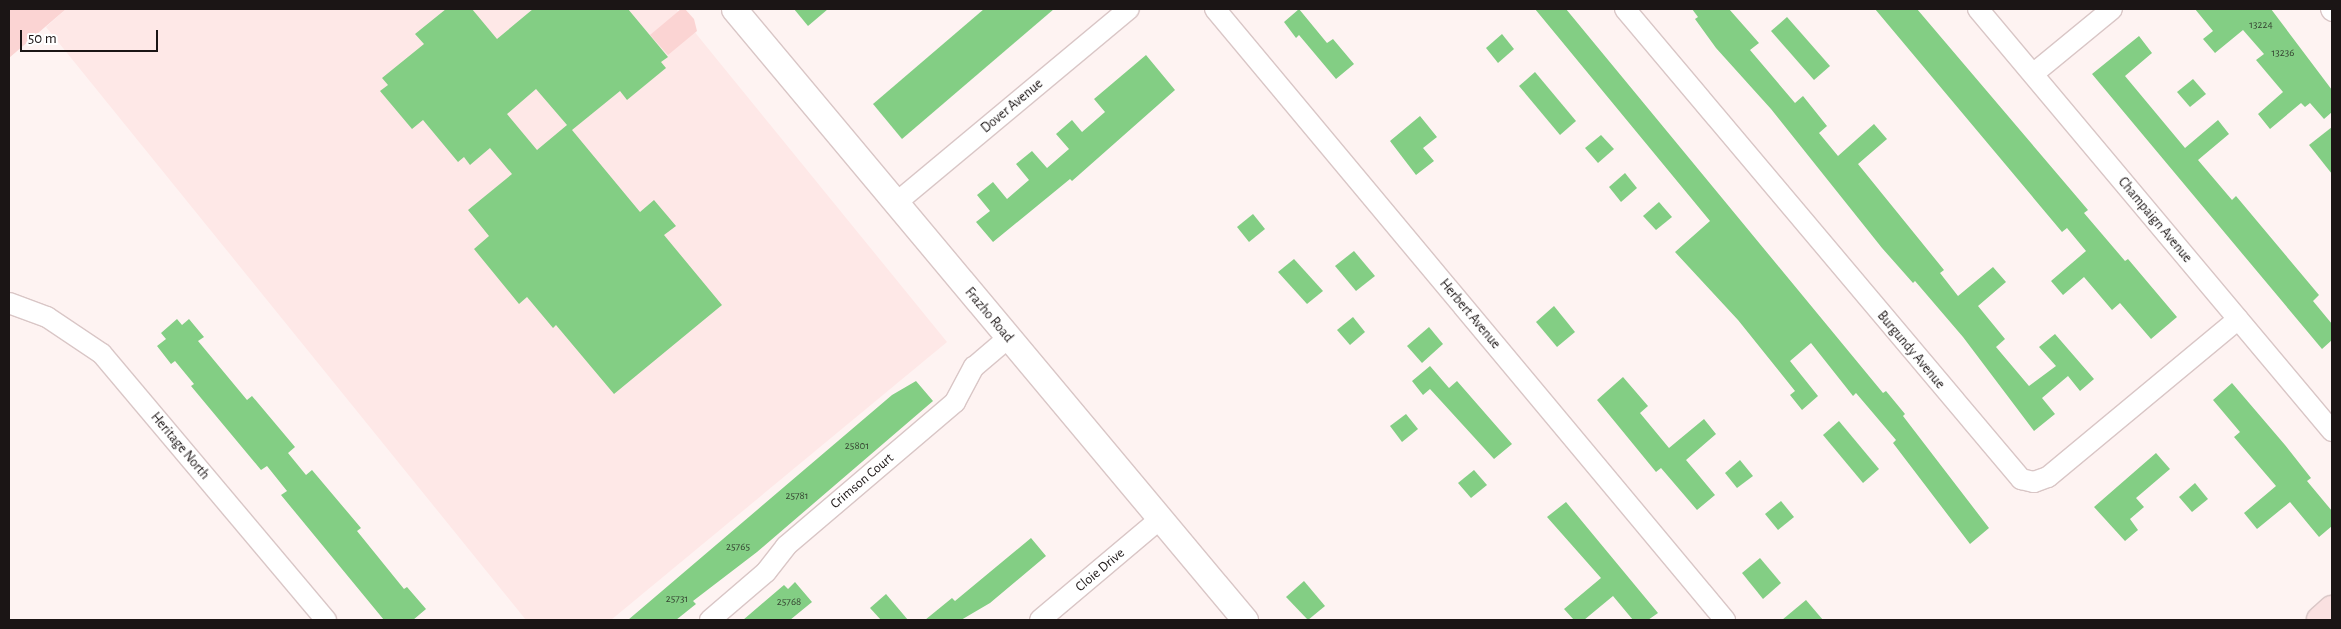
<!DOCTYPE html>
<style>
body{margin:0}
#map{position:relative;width:2341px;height:629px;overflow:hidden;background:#fef3f2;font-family:"Alegreya Sans",sans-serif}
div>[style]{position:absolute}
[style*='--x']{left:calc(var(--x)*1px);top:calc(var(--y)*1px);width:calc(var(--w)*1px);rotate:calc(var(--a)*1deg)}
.built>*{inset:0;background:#fee8e7}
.green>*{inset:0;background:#fbd4d3}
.building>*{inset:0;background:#83ce84}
.roads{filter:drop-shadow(1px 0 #d9c6c6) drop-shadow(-1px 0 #d9c6c6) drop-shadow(0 1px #d9c6c6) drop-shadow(0 -1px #d9c6c6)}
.minor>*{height:20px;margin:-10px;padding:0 10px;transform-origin:10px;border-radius:10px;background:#fff}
.tertiary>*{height:25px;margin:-12.5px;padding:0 12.5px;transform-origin:12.5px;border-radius:12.5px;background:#fff}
.secondary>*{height:28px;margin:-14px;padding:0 14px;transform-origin:14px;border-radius:14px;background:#fae1e1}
span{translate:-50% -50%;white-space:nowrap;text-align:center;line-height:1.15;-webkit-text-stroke:4px #fff;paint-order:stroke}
.number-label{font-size:11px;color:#354331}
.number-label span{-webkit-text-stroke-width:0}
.street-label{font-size:14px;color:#1b1515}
.frame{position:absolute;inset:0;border:10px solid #1b1515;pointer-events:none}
.scale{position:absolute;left:20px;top:30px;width:138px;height:22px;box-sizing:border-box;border:2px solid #1b1515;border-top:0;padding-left:6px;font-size:15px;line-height:18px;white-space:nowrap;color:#1b1515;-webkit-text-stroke:4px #fff;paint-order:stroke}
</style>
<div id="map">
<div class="built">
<i style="clip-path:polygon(66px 9px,676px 9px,947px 342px,611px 620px,526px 620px,46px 27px)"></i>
</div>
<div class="green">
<i style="clip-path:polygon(9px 9px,66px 9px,9px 58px)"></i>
<i style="clip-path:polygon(681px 9px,685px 9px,694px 19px,697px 31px,668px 55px,650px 35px)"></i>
</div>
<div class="building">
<i style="clip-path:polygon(evenodd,446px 9px,472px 9px,497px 39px,533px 9px,628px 9px,668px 57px,661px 62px,666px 68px,627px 100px,620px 91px,572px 130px,640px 212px,654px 200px,676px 226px,664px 235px,722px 305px,614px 394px,556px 325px,553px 328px,527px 297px,519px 304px,474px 249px,489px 236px,468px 210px,512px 174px,490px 148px,470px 165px,464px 157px,458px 162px,423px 120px,412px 129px,380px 91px,388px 85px,382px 78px,424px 44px,415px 34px,446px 9px,536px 89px,567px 125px,537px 150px,507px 114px,536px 89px)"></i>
<i style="clip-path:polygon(794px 9px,828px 9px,808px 26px)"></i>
<i style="clip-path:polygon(984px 9px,1054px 9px,902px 139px,873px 104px)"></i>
<i style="clip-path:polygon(1299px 9px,1327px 43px,1333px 39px,1354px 64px,1336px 79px,1299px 35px,1296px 38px,1284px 22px)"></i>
<i style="clip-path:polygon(1535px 9px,1566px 9px,1883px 393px,1886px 391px,1905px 414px,1903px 416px,1989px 528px,1970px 544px,1893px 443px,1896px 440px,1856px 393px,1853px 396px,1811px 343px,1790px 361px,1818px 396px,1802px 410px,1790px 395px,1795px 391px,1738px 320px,1675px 252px,1710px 221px)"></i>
<i style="clip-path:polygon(1692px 9px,1729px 9px,1759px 43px,1750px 50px,1795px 103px,1803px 96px,1827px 126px,1819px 133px,1838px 156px,1874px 124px,1887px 139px,1858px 164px,1944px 270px,1940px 273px,1958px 296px,1993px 267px,2006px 282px,1978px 306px,2005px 339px,1996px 347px,2029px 386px,2056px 366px,2039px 347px,2055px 334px,2094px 379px,2080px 391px,2068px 376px,2042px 398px,2055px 414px,2034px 431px,1963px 337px,1915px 281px,1913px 283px,1882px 248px,1771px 109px,1716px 48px,1695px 19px,1698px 17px)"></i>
<i style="clip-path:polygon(1875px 9px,1917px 9px,2088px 210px,2084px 213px,2125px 261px,2128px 259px,2177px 317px,2151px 339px,2120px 303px,2112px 310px,2084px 277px,2063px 295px,2051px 281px,2086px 251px,2067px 228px,2062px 232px)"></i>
<i style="clip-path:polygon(2195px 9px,2271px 9px,2332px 90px,2332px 112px,2324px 119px,2310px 103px,2305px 107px,2301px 103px,2270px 129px,2258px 114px,2283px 92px,2256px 60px,2264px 54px,2243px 30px,2215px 53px,2203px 39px,2213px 31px)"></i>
<i style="clip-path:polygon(1787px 17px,1830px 66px,1814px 80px,1771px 31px)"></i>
<i style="clip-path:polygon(1502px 34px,1514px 49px,1498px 63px,1486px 48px)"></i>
<i style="clip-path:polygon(2139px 36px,2152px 53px,2125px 76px,2185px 148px,2218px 120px,2229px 134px,2198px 160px,2232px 200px,2236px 196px,2319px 295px,2313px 301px,2332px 324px,2332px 340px,2322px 349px,2092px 74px)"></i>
<i style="clip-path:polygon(1146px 55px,1175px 90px,1072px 181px,1070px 179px,993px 242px,976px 222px,990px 211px,977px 195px,993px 182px,1007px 199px,1029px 180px,1016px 164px,1032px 151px,1047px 168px,1069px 149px,1056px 134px,1072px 120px,1082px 132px,1105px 112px,1094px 99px)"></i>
<i style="clip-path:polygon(1535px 72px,1576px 121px,1560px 135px,1519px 86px)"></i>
<i style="clip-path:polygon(2193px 79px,2206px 94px,2190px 107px,2177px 92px)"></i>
<i style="clip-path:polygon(1420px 116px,1437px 137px,1423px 148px,1434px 161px,1416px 175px,1390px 141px)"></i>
<i style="clip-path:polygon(2332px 127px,2332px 174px,2309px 145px)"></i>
<i style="clip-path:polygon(1601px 135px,1614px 149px,1598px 163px,1585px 148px)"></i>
<i style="clip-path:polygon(1625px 173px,1637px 188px,1621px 202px,1609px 187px)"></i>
<i style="clip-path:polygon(1659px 202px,1672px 217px,1656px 230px,1643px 216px)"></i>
<i style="clip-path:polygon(1253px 214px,1265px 229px,1249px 242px,1237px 227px)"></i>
<i style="clip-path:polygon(1354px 251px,1375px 276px,1356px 291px,1335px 266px)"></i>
<i style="clip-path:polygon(1294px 259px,1323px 291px,1307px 304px,1278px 272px)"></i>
<i style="clip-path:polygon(1554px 306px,1575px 332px,1557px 347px,1536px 322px)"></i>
<i style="clip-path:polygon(1353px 317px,1365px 332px,1350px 345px,1337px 330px)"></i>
<i style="clip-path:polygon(177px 319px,182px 325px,189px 319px,204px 337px,198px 341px,247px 400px,252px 396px,295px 447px,288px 453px,306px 475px,312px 470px,361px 528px,357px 531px,404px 589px,407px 587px,426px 609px,413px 620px,384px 620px,281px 495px,287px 491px,267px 466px,261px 470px,191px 386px,194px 384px,175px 361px,171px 364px,157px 346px,166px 339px,161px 333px)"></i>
<i style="clip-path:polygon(1429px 327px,1443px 344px,1422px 363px,1407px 346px)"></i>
<i style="clip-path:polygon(1430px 366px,1449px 388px,1457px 381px,1512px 444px,1494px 459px,1430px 389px,1423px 395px,1412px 381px)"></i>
<i style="clip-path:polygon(1623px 377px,1648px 406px,1640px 413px,1669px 448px,1704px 419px,1716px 434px,1686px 460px,1715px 495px,1697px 510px,1661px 468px,1656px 472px,1597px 400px)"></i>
<i style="clip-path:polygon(916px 381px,933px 401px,757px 552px,693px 601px,696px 604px,676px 620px,628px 620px,892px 395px)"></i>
<i style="clip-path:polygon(2232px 383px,2285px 445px,2311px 478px,2307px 481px,2332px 511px,2332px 526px,2319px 537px,2290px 502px,2257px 529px,2244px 513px,2276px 486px,2234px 437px,2240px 432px,2213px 400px)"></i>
<i style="clip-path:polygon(1406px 414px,1418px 429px,1402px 442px,1390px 426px)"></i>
<i style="clip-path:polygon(1839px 421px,1879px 469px,1863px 483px,1823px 435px)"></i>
<i style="clip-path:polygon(2156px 453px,2170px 469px,2136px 498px,2144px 507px,2130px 519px,2138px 530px,2125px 541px,2094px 507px)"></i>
<i style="clip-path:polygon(1740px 460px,1753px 476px,1737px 488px,1725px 473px)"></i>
<i style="clip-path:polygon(1474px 470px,1487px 485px,1471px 498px,1458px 483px)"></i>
<i style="clip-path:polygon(2195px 483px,2208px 499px,2192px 512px,2179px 497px)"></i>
<i style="clip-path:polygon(1781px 501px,1794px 517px,1778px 530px,1765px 514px)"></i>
<i style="clip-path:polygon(1566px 502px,1658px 613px,1648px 620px,1633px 620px,1613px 596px,1584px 620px,1574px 620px,1564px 609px,1601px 578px,1547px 517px)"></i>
<i style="clip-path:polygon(1031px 538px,1046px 556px,990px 603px,961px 620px,925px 620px,952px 598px,955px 601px)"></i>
<i style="clip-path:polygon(1760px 558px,1781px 583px,1763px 599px,1742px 573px)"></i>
<i style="clip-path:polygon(1304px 581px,1325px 606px,1308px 620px,1286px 597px)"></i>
<i style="clip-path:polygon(795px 582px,812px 602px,790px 620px,743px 620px,784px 585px,788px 589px)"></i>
<i style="clip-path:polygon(886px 594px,908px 620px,881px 620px,870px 608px)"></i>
<i style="clip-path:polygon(1806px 600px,1823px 620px,1782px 620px)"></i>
</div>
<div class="roads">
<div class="minor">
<i style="--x:1215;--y:9;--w:796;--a:50.15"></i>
<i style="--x:1625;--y:9;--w:615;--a:49.88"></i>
<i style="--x:2021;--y:479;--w:13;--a:13"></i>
<i style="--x:2034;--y:482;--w:15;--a:-20"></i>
<i style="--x:2048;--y:477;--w:247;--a:-39.7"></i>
<i style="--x:1978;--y:9;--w:551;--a:50.01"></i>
<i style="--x:2331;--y:9;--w:2;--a:63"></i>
<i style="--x:2033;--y:74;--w:102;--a:-39.4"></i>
<i style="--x:896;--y:203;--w:303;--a:-39.8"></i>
<i style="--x:9;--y:303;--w:40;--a:20.2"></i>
<i style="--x:47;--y:317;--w:66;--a:33.9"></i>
<i style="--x:102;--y:354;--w:348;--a:49.9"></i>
<i style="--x:710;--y:620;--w:74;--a:-40.6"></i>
<i style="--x:766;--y:572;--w:33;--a:-52"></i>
<i style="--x:786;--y:546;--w:222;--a:-40.4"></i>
<i style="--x:955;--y:402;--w:40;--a:-62"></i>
<i style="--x:974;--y:367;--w:45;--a:-40.5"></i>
<i style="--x:1040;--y:620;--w:157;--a:-40.1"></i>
</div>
<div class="tertiary">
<i style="--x:734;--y:9;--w:797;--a:50.09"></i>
</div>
<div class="secondary">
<i style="--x:2321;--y:620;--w:15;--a:-42"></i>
</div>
</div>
<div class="number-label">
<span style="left:2261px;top:25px">13224</span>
<span style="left:2283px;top:53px">13236</span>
<span style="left:857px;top:446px">25801</span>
<span style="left:797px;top:496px">25781</span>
<span style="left:738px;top:547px">25765</span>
<span style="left:677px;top:599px">25731</span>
<span style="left:789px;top:602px">25768</span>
</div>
<div class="street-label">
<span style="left:1012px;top:106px;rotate:-40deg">Dover Avenue</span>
<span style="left:2155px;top:220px;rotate:50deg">Champaign Avenue</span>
<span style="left:1470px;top:314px;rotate:50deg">Herbert Avenue</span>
<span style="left:989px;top:315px;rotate:50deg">Frazho Road</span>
<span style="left:1911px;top:350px;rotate:50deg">Burgundy Avenue</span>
<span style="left:180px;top:446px;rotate:50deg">Heritage North</span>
<span style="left:862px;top:481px;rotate:-40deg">Crimson Court</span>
<span style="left:1100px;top:570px;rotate:-40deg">Cloie Drive</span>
</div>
<div class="frame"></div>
<div class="scale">50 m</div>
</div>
